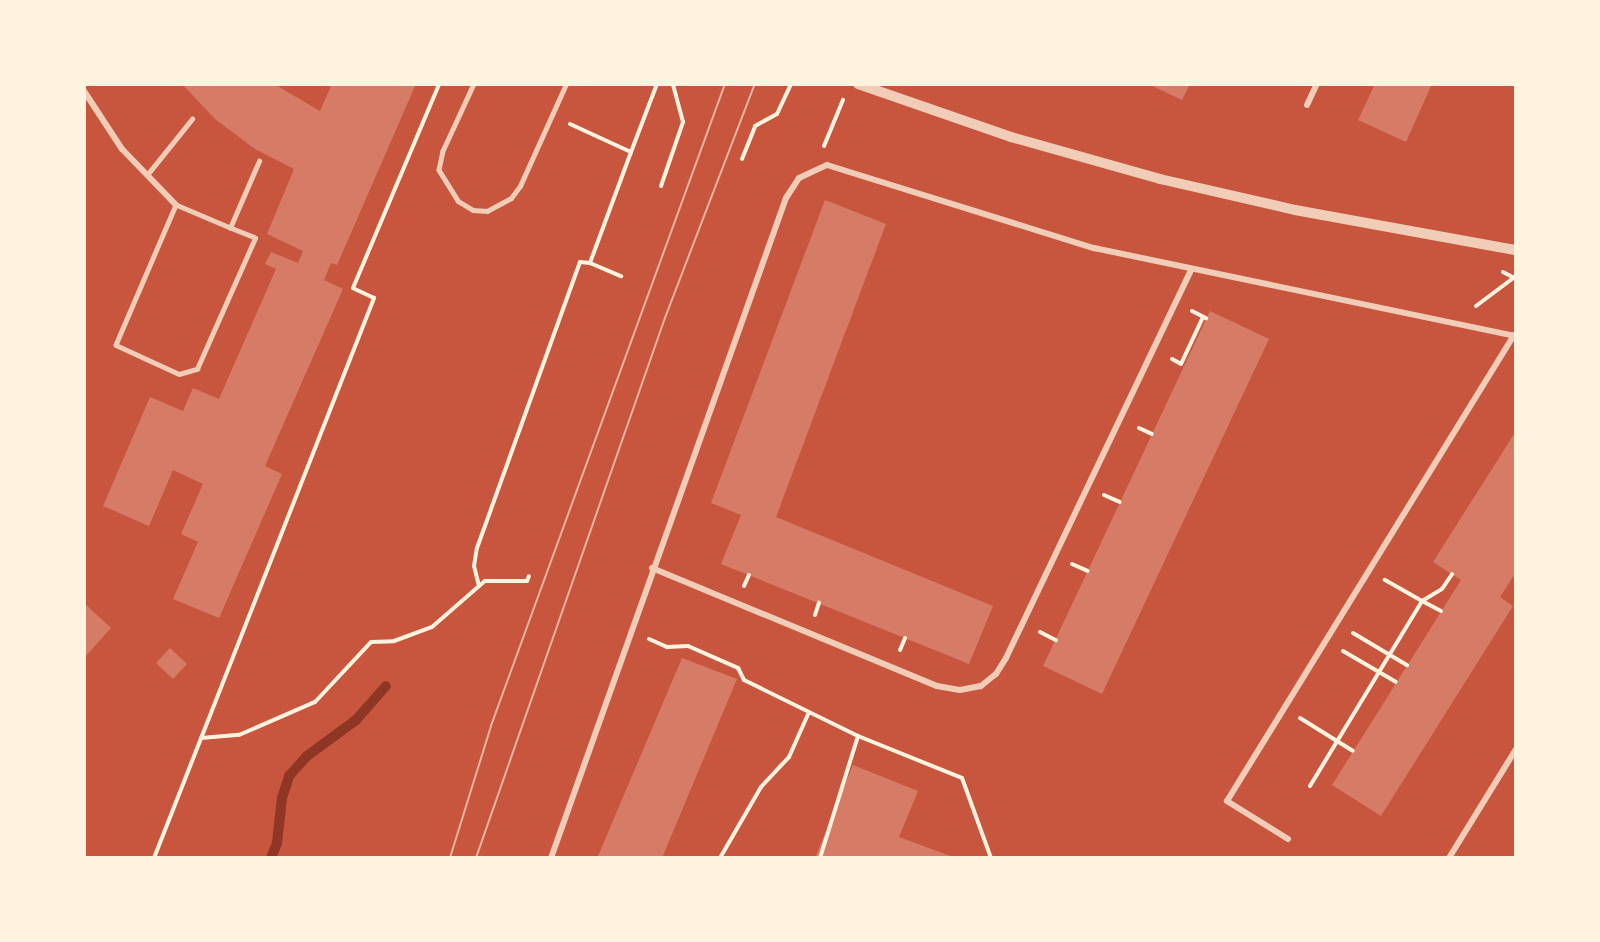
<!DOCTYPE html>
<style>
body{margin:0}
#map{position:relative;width:1600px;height:942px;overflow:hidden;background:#c8553d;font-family:Karla,sans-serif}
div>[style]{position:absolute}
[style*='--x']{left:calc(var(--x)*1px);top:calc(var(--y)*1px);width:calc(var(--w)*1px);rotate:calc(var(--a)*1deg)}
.stream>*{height:10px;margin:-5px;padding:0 5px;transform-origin:5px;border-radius:5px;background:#8f3625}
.building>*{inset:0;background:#d67c66}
.path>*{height:4px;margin:-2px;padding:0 2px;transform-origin:2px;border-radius:2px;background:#fff3e0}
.service>*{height:4.5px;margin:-2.25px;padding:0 2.25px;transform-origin:2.25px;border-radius:2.25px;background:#f1ccb7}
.minor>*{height:6px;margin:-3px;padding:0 3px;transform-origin:3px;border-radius:3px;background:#f1ccb7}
.tertiary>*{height:10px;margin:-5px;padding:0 5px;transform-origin:5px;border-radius:5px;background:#f1ccb7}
.tram>*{height:1.5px;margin:-0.75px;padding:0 0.75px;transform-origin:0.75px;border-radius:0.75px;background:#e9b49f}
span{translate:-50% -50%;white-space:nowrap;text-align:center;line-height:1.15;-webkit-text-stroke:4.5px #fff3e0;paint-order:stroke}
.frame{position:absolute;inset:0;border:86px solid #fff3e0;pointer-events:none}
</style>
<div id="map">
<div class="stream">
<i style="--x:271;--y:858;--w:16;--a:-68"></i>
<i style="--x:277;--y:843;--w:45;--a:-83.7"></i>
<i style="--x:282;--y:798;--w:23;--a:-72"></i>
<i style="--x:289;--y:776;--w:27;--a:-48"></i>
<i style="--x:307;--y:756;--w:61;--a:-36.3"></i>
<i style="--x:356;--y:720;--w:45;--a:-48.6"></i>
</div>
<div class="building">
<i style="clip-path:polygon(182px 84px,274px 84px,320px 111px,332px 84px,416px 84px,337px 265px,331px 263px,324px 280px,343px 289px,265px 466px,282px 474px,219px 618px,173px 599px,198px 542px,181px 534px,203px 484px,173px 470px,149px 526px,103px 506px,150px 397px,183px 411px,193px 388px,219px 399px,276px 269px,265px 264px,271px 252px,298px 263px,303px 251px,267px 234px,294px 169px,255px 149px,215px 119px)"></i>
<i style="clip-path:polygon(1148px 84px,1190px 84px,1182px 100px)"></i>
<i style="clip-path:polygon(1375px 84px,1432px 84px,1406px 142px,1358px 120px)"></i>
<i style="clip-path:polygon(825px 200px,886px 224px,776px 517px,993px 606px,969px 664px,721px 564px,741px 515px,711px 503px)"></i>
<i style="clip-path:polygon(1210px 311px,1269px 339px,1102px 694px,1043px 666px)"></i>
<i style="clip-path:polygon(1516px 431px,1516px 572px,1500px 597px,1513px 606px,1381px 816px,1332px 785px,1461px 580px,1433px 562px)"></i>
<i style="clip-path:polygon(84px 603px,111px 628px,84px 658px)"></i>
<i style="clip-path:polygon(170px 648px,187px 664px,173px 679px,156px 663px)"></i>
<i style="clip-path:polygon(682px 658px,737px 679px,662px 858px,598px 856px)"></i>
<i style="clip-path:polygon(853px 765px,918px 791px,899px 837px,956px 858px,815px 858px)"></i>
</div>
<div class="path">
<i style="--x:570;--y:124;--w:67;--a:24.7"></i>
<i style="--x:631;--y:152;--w:118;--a:110.3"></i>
<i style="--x:590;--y:263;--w:34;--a:23"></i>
<i style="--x:824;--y:146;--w:50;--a:-67.6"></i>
<i style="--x:631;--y:152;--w:73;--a:-69.1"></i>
<i style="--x:742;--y:159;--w:35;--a:-68"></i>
<i style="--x:755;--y:126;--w:25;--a:-29"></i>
<i style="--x:777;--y:114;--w:33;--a:-65"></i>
<i style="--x:661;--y:186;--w:68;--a:-71"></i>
<i style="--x:683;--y:122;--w:39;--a:-105"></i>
<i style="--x:1503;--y:272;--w:15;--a:28"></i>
<i style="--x:1476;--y:306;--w:50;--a:-36.9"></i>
<i style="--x:1192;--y:311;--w:16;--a:27"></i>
<i style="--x:1172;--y:359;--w:10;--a:29"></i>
<i style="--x:1181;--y:364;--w:52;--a:-64.9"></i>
<i style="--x:1139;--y:428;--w:14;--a:25"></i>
<i style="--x:1104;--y:495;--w:17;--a:24"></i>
<i style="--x:1072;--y:564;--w:17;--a:24"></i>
<i style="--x:479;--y:586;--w:21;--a:-104"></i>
<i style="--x:474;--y:566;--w:18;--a:-81"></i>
<i style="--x:477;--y:548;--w:304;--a:-70.2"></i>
<i style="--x:580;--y:262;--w:10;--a:6"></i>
<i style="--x:744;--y:586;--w:12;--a:-66"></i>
<i style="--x:1441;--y:611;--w:21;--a:-152"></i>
<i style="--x:1422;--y:601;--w:23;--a:-31"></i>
<i style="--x:1442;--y:589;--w:18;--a:-56"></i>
<i style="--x:815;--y:615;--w:13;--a:-72"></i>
<i style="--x:1040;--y:632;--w:18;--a:27"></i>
<i style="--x:1353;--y:633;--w:63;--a:30.7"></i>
<i style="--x:649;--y:639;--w:20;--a:24"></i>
<i style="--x:667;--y:647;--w:21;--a:-3"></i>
<i style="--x:688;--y:646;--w:55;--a:23.7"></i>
<i style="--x:738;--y:668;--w:13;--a:63"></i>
<i style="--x:744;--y:680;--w:127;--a:26.2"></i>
<i style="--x:858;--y:736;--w:112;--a:22"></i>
<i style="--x:962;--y:778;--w:85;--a:70.1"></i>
<i style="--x:900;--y:650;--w:13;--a:-67"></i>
<i style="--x:1343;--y:651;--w:61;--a:30.3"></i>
<i style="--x:1300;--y:718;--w:62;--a:31.9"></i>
<i style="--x:201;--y:738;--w:38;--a:-5"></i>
<i style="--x:239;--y:735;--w:83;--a:-23.5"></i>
<i style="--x:315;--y:702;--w:82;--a:-47"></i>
<i style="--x:371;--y:642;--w:23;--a:-2"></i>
<i style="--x:394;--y:641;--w:40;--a:-20.2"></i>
<i style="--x:432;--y:627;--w:70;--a:-41"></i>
<i style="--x:485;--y:581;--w:42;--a:0"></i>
<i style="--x:527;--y:581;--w:5;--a:-68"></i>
<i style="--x:1310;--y:786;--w:216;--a:-58.8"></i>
<i style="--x:1422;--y:601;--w:43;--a:-150.4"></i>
<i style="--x:154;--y:858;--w:602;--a:-68.55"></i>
<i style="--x:374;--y:298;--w:23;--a:-155"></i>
<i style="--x:353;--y:288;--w:221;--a:-67.1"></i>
<i style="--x:720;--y:858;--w:82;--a:-60"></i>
<i style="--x:761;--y:787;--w:41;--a:-47"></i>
<i style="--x:789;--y:757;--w:49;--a:-66"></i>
<i style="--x:820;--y:858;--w:128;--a:-72.7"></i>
</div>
<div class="service">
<i style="--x:474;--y:84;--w:74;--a:114.8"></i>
<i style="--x:443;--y:151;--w:19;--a:102"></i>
<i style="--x:439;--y:170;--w:36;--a:58"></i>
<i style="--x:458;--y:201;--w:17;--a:31"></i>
<i style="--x:473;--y:210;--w:14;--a:4"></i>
<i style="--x:487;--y:211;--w:27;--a:-28"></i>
<i style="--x:511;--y:198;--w:15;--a:-53"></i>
<i style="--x:520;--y:186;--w:112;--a:-65.7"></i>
<i style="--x:147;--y:175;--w:72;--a:-51.2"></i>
<i style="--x:230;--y:228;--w:59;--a:-156.9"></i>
<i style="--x:176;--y:205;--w:152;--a:113.2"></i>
<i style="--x:116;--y:345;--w:69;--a:24.7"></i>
<i style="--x:179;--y:374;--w:19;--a:-16"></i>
<i style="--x:197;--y:369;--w:143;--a:-66.1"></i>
<i style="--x:255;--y:238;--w:27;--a:-158"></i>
<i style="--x:230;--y:228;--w:73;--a:-66.6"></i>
</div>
<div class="minor">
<i style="--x:84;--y:91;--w:69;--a:56.8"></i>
<i style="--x:122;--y:149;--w:78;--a:46"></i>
<i style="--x:1307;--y:105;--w:23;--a:-65"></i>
<i style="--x:652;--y:568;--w:308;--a:22.5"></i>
<i style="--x:937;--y:686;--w:23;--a:10"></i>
<i style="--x:960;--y:690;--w:21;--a:-11"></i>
<i style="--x:981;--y:686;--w:19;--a:-39"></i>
<i style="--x:996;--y:674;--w:19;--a:-58"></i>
<i style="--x:1006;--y:658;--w:430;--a:-64.5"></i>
<i style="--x:1288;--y:839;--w:72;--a:-148.1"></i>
<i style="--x:1227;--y:801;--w:547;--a:-58.37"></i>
<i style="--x:551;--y:858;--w:701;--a:-70.4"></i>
<i style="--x:786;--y:198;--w:24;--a:-57"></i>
<i style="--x:799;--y:178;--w:31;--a:-25"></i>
<i style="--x:827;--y:165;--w:280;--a:17.3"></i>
<i style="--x:1094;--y:248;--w:431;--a:11.8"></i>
<i style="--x:1449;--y:858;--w:128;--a:-58.4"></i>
</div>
<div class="tertiary">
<i style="--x:858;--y:84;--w:162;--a:19.1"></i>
<i style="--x:1011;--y:137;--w:155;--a:15.7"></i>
<i style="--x:1160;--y:179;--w:139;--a:12.9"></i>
<i style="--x:1295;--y:210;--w:225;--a:10.3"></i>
</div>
<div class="tram">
<i style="--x:450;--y:858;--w:138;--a:-72.7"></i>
<i style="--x:491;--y:726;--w:683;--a:-69.97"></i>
<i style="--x:476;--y:858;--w:572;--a:-70.71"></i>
<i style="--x:665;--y:318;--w:251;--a:-69"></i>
</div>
<div class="frame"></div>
</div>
